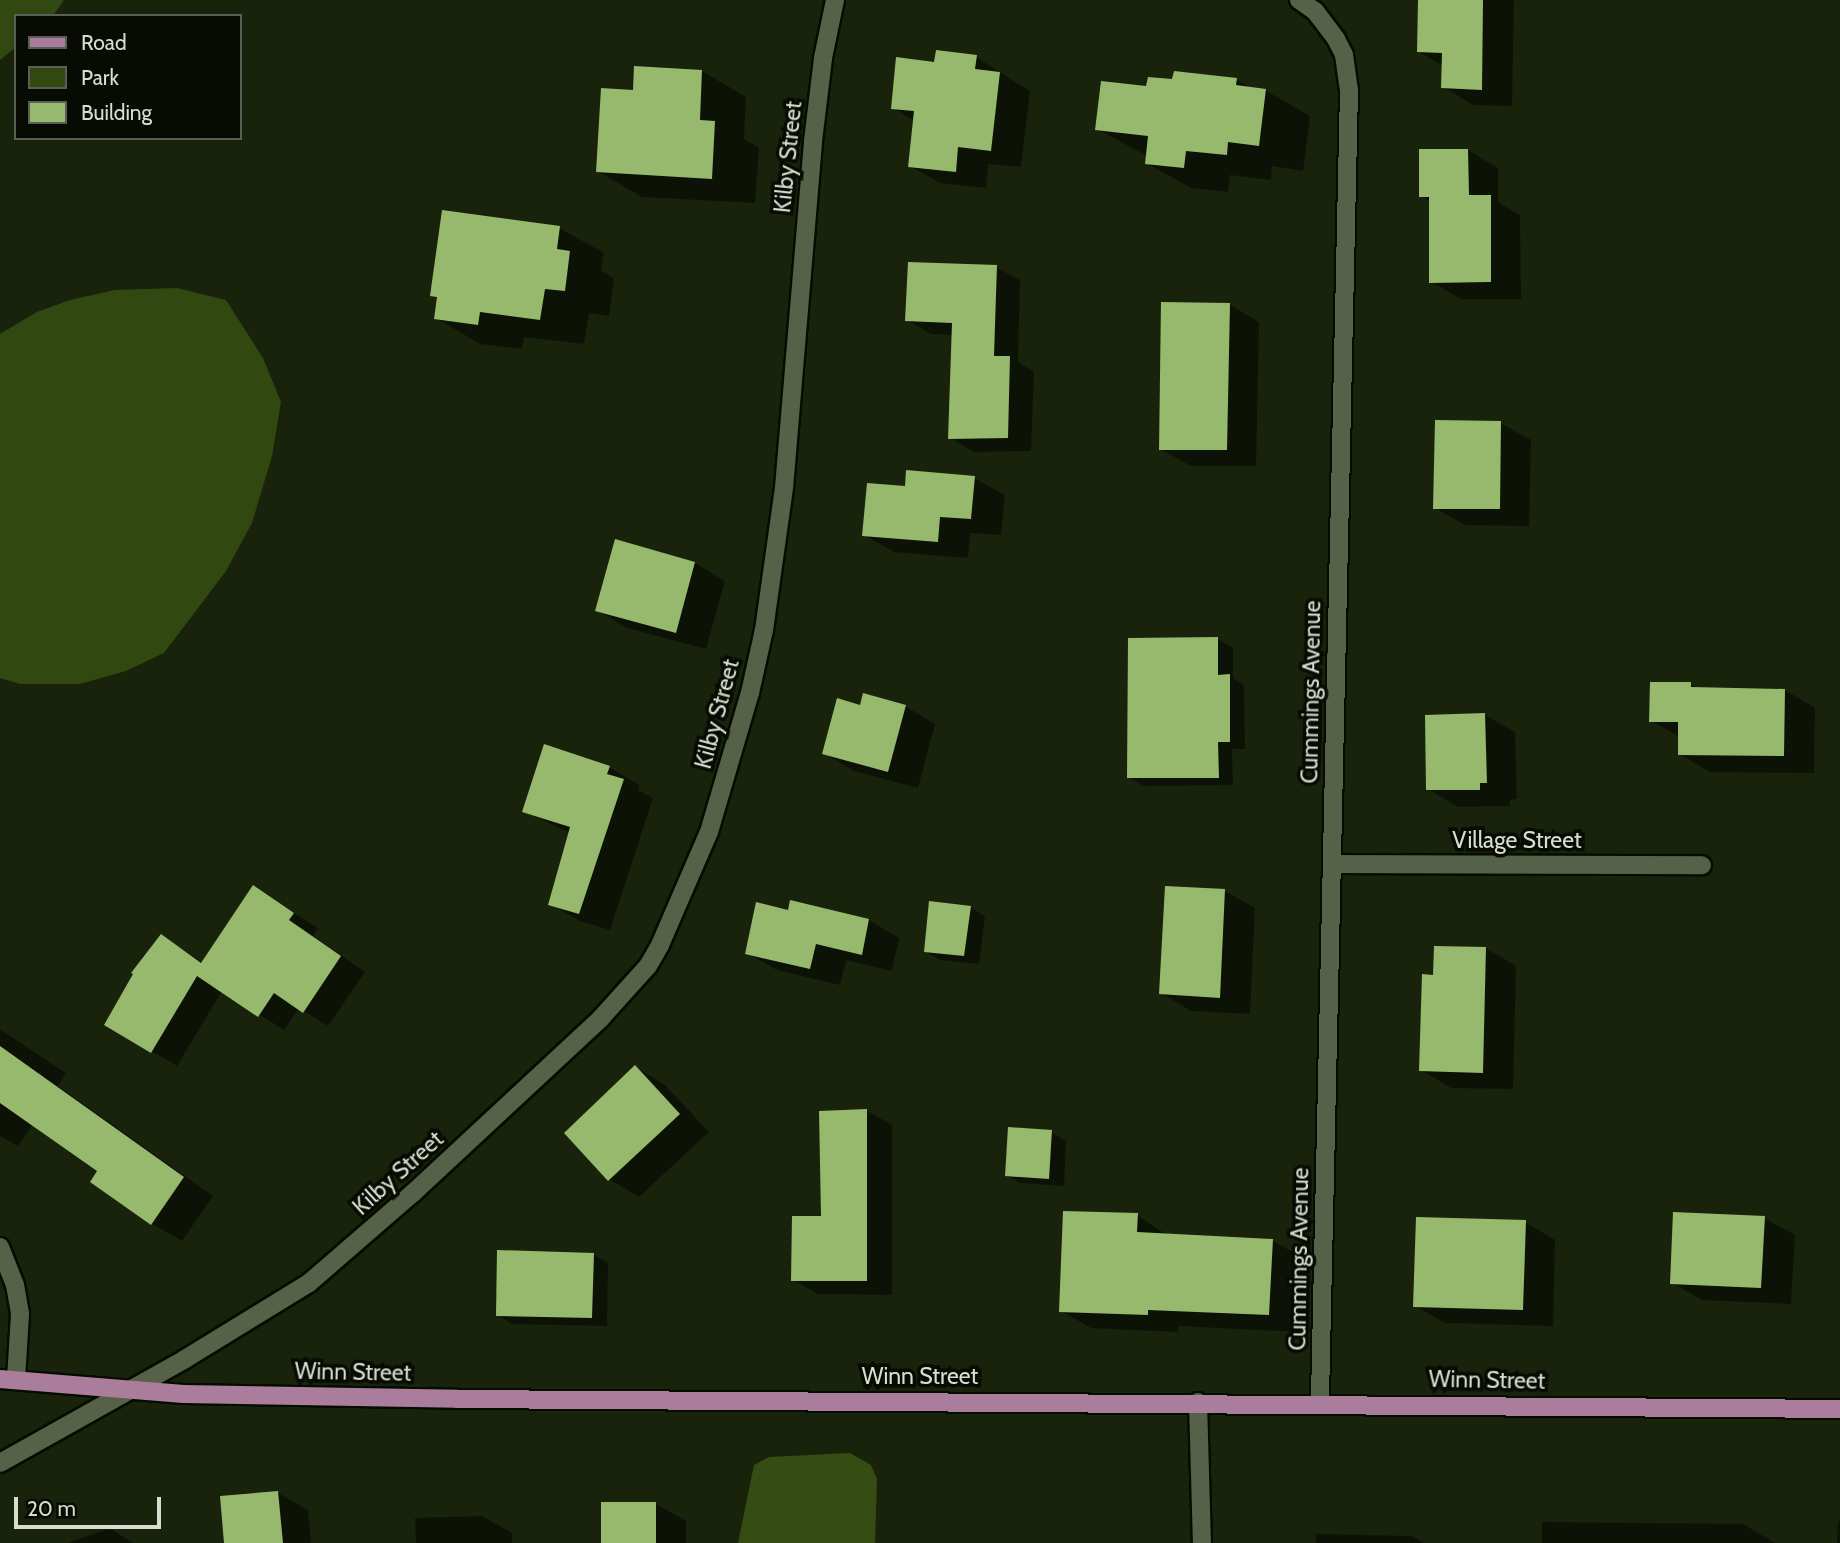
<!DOCTYPE html>
<style>
body{margin:0}
#map{position:relative;width:1840px;height:1543px;overflow:hidden;background:#19230c;font-family:Cabin,sans-serif}
div>[style]{position:absolute}
[style*='--x']{left:calc(var(--x)*1px);top:calc(var(--y)*1px);width:calc(var(--w)*1px);rotate:calc(var(--a)*1deg)}
.green>*{inset:0;background:#324811}
.forest>*{inset:0;background:#354c13}
.shadow>*{inset:0;background:#0007}
.building>*{inset:0;background:#97b96e}
.roads{filter:drop-shadow(2px 0 #050c00) drop-shadow(-2px 0 #050c00) drop-shadow(0 2px #050c00) drop-shadow(0 -2px #050c00)}
.minor>*{height:18px;margin:-9px;padding:0 9px;transform-origin:9px;border-radius:9px;background:#566248}
.major>*{height:18px;margin:-9px;padding:0 9px;transform-origin:9px;border-radius:9px;background:#aa7d9d}
span{translate:-50% -50%;white-space:nowrap;text-align:center;line-height:1.15;-webkit-text-stroke:7px #070b03;paint-order:stroke}
.street-label{font-size:23px;color:#d7ded0}
.legend{position:absolute;left:14px;top:14px;width:228px;height:126px;box-sizing:border-box;background:#070b03;border:2px solid #5a5f55;margin:0;padding:9px 12px;list-style:none;font-size:21px;color:#d7ded0}
.legend li{display:flex;align-items:center;gap:14px;height:35px}
.legend b{width:35px;border:2px solid #5a5f55}
.scale{position:absolute;left:14px;top:1497px;width:147px;height:32px;box-sizing:border-box;border:4px solid #d7ded0;border-top:0;padding-left:9px;font-size:21px;line-height:24px;white-space:nowrap;color:#d7ded0;-webkit-text-stroke:5px #070b03;paint-order:stroke}
</style>
<div id="map">
<div class="green">
<i style="clip-path:polygon(0 0,64px 0,53px 16px,16px 16px,16px 47px,0 60px)"></i>
<i style="clip-path:polygon(177px 288px,226px 300px,263px 358px,281px 402px,272px 456px,252px 523px,226px 571px,164px 653px,126px 671px,80px 684px,20px 684px,0 678px,0 334px,37px 312px,70px 300px,115px 290px)"></i>
</div>
<div class="forest">
<i style="clip-path:polygon(850px 1453px,871px 1465px,877px 1479px,875px 1543px,738px 1543px,754px 1465px,769px 1457px)"></i>
</div>
<div class="shadow">
<i style="clip-path:polygon(1419px 0,1514px 0,1512px 106px,1473px 105px,1443px 87px,1443px 66px,1419px 52px)"></i>
<i style="clip-path:polygon(976px 57px,1030px 91px,1021px 167px,988px 164px,986px 188px,940px 183px,910px 166px,915px 121px,893px 108px)"></i>
<i style="clip-path:polygon(636px 68px,702px 71px,746px 97px,744px 139px,759px 148px,755px 203px,642px 197px,597px 171px,635px 92px)"></i>
<i style="clip-path:polygon(1175px 72px,1237px 80px,1253px 89px,1265px 90px,1310px 116px,1303px 171px,1272px 166px,1271px 180px,1230px 175px,1228px 192px,1191px 188px,1146px 163px,1147px 156px,1097px 129px,1148px 88px,1173px 81px)"></i>
<i style="clip-path:polygon(1468px 150px,1498px 168px,1498px 202px,1520px 215px,1521px 299px,1461px 299px,1431px 282px,1431px 202px,1421px 196px)"></i>
<i style="clip-path:polygon(559px 228px,604px 253px,601px 271px,614px 278px,609px 316px,589px 313px,584px 344px,524px 337px,522px 349px,480px 344px,436px 318px,439px 299px,432px 295px)"></i>
<i style="clip-path:polygon(996px 267px,1020px 280px,1018px 362px,1034px 372px,1031px 451px,974px 452px,950px 438px,953px 335px,931px 334px,907px 320px)"></i>
<i style="clip-path:polygon(1229px 304px,1259px 322px,1256px 466px,1191px 466px,1160px 449px)"></i>
<i style="clip-path:polygon(1500px 423px,1531px 440px,1529px 526px,1465px 525px,1435px 508px)"></i>
<i style="clip-path:polygon(974px 478px,1005px 495px,1001px 535px,970px 533px,968px 558px,894px 552px,864px 535px,907px 488px)"></i>
<i style="clip-path:polygon(695px 563px,725px 581px,706px 649px,627px 628px,597px 610px)"></i>
<i style="clip-path:polygon(1218px 639px,1233px 648px,1233px 678px,1244px 685px,1245px 749px,1232px 749px,1233px 785px,1143px 786px,1129px 777px)"></i>
<i style="clip-path:polygon(1690px 684px,1699px 689px,1785px 690px,1815px 708px,1814px 773px,1710px 772px,1679px 754px,1680px 737px,1651px 721px)"></i>
<i style="clip-path:polygon(905px 706px,935px 724px,918px 788px,854px 771px,824px 753px,861px 707px)"></i>
<i style="clip-path:polygon(1485px 715px,1515px 732px,1517px 799px,1510px 800px,1510px 806px,1458px 807px,1428px 789px)"></i>
<i style="clip-path:polygon(609px 767px,639px 785px,638px 790px,653px 798px,610px 930px,580px 921px,550px 904px,570px 833px,524px 811px)"></i>
<i style="clip-path:polygon(253px 887px,318px 928px,313px 936px,365px 972px,328px 1026px,299px 1008px,284px 1030px,222px 991px,177px 1066px,106px 1024px,162px 936px,203px 963px)"></i>
<i style="clip-path:polygon(1225px 891px,1255px 908px,1250px 1014px,1191px 1011px,1161px 993px)"></i>
<i style="clip-path:polygon(792px 902px,869px 920px,899px 938px,892px 971px,846px 960px,840px 985px,777px 970px,747px 953px,790px 912px)"></i>
<i style="clip-path:polygon(970px 907px,985px 916px,979px 964px,940px 960px,925px 951px)"></i>
<i style="clip-path:polygon(1486px 948px,1516px 966px,1513px 1089px,1451px 1088px,1421px 1070px)"></i>
<i style="clip-path:polygon(0 1029px,66px 1073px,58px 1086px,213px 1196px,182px 1241px,152px 1224px,100px 1171px,33px 1124px,18px 1146px,0 1136px)"></i>
<i style="clip-path:polygon(635px 1067px,665px 1085px,709px 1132px,639px 1197px,609px 1179px)"></i>
<i style="clip-path:polygon(867px 1111px,892px 1125px,892px 1295px,818px 1294px,793px 1280px)"></i>
<i style="clip-path:polygon(1051px 1132px,1066px 1141px,1064px 1186px,1021px 1183px,1007px 1175px)"></i>
<i style="clip-path:polygon(1137px 1215px,1167px 1235px,1273px 1241px,1303px 1258px,1299px 1332px,1178px 1326px,1178px 1332px,1091px 1328px,1061px 1311px)"></i>
<i style="clip-path:polygon(1764px 1218px,1795px 1235px,1791px 1304px,1702px 1300px,1672px 1283px)"></i>
<i style="clip-path:polygon(1525px 1222px,1555px 1240px,1553px 1326px,1445px 1323px,1415px 1306px)"></i>
<i style="clip-path:polygon(593px 1254px,608px 1263px,607px 1326px,512px 1324px,497px 1315px)"></i>
<i style="clip-path:polygon(278px 1493px,308px 1510px,311px 1543px,226px 1543px)"></i>
<i style="clip-path:polygon(656px 1504px,686px 1521px,686px 1543px,603px 1543px)"></i>
<i style="clip-path:polygon(482px 1516px,512px 1533px,512px 1543px,416px 1543px,415px 1518px)"></i>
<i style="clip-path:polygon(1838px 1521px,1840px 1521px,1840px 1543px,1837px 1543px)"></i>
<i style="clip-path:polygon(1542px 1522px,1743px 1524px,1775px 1543px,1542px 1543px)"></i>
<i style="clip-path:polygon(110px 1528px,133px 1543px,68px 1543px)"></i>
<i style="clip-path:polygon(1316px 1534px,1412px 1536px,1424px 1543px,1316px 1543px)"></i>
</div>
<div class="building">
<i style="clip-path:polygon(1418px 0,1483px 0,1482px 90px,1441px 88px,1442px 53px,1417px 52px)"></i>
<i style="clip-path:polygon(936px 50px,977px 55px,975px 69px,1000px 72px,991px 151px,958px 147px,956px 172px,908px 167px,914px 111px,891px 109px,896px 57px,934px 62px)"></i>
<i style="clip-path:polygon(634px 66px,702px 70px,700px 120px,715px 121px,712px 179px,596px 172px,601px 88px,633px 90px)"></i>
<i style="clip-path:polygon(1174px 71px,1237px 78px,1236px 85px,1266px 89px,1259px 146px,1228px 142px,1227px 155px,1186px 151px,1184px 168px,1145px 164px,1148px 136px,1095px 130px,1101px 81px,1146px 86px,1148px 77px,1172px 79px)"></i>
<i style="clip-path:polygon(1419px 149px,1468px 149px,1469px 195px,1491px 195px,1491px 282px,1429px 283px,1429px 197px,1419px 197px)"></i>
<i style="clip-path:polygon(442px 210px,560px 226px,557px 249px,570px 251px,565px 291px,545px 289px,540px 320px,480px 312px,478px 325px,434px 319px,437px 297px,430px 296px)"></i>
<i style="clip-path:polygon(908px 262px,997px 265px,994px 356px,1010px 356px,1008px 438px,948px 439px,952px 323px,905px 321px)"></i>
<i style="clip-path:polygon(1161px 302px,1230px 303px,1227px 450px,1159px 450px)"></i>
<i style="clip-path:polygon(1435px 420px,1501px 421px,1500px 509px,1433px 509px)"></i>
<i style="clip-path:polygon(906px 470px,975px 476px,971px 519px,940px 517px,938px 542px,862px 536px,867px 483px,905px 486px)"></i>
<i style="clip-path:polygon(615px 539px,695px 562px,676px 633px,595px 611px)"></i>
<i style="clip-path:polygon(1218px 637px,1218px 675px,1230px 674px,1230px 742px,1218px 742px,1219px 778px,1127px 778px,1128px 638px)"></i>
<i style="clip-path:polygon(1650px 682px,1691px 682px,1691px 687px,1785px 689px,1784px 756px,1678px 755px,1678px 722px,1649px 722px)"></i>
<i style="clip-path:polygon(863px 693px,906px 705px,888px 772px,822px 754px,837px 698px,860px 705px)"></i>
<i style="clip-path:polygon(1485px 713px,1487px 783px,1480px 783px,1480px 790px,1426px 790px,1425px 715px)"></i>
<i style="clip-path:polygon(544px 744px,610px 766px,607px 774px,624px 779px,579px 914px,548px 905px,570px 827px,522px 812px)"></i>
<i style="clip-path:polygon(253px 885px,294px 913px,289px 920px,341px 956px,303px 1013px,274px 993px,258px 1017px,197px 976px,151px 1053px,104px 1025px,133px 974px,131px 973px,161px 934px,201px 963px)"></i>
<i style="clip-path:polygon(1165px 886px,1225px 889px,1220px 998px,1159px 994px)"></i>
<i style="clip-path:polygon(790px 900px,869px 919px,862px 955px,816px 944px,810px 969px,745px 954px,756px 902px,788px 910px)"></i>
<i style="clip-path:polygon(929px 901px,971px 906px,964px 956px,924px 952px)"></i>
<i style="clip-path:polygon(1434px 946px,1486px 947px,1483px 1073px,1419px 1071px,1422px 974px,1433px 975px)"></i>
<i style="clip-path:polygon(0 1046px,184px 1177px,151px 1225px,90px 1182px,97px 1171px,0 1103px)"></i>
<i style="clip-path:polygon(635px 1065px,680px 1114px,608px 1181px,564px 1133px)"></i>
<i style="clip-path:polygon(867px 1109px,867px 1281px,791px 1281px,792px 1216px,821px 1216px,819px 1111px)"></i>
<i style="clip-path:polygon(1008px 1127px,1052px 1130px,1049px 1179px,1005px 1176px)"></i>
<i style="clip-path:polygon(1063px 1211px,1138px 1213px,1137px 1232px,1273px 1239px,1269px 1315px,1148px 1310px,1148px 1315px,1059px 1312px)"></i>
<i style="clip-path:polygon(1673px 1212px,1765px 1216px,1761px 1288px,1670px 1284px)"></i>
<i style="clip-path:polygon(1416px 1217px,1526px 1220px,1523px 1310px,1413px 1307px)"></i>
<i style="clip-path:polygon(497px 1250px,594px 1253px,592px 1318px,496px 1316px)"></i>
<i style="clip-path:polygon(278px 1491px,283px 1543px,224px 1543px,220px 1496px)"></i>
<i style="clip-path:polygon(601px 1502px,656px 1502px,656px 1543px,601px 1543px)"></i>
</div>
<div class="roads">
<div class="minor">
<i style="--x:1299;--y:0;--w:19;--a:35"></i>
<i style="--x:1315;--y:11;--w:35;--a:53"></i>
<i style="--x:1336;--y:39;--w:18;--a:63"></i>
<i style="--x:1344;--y:55;--w:35;--a:82"></i>
<i style="--x:1349;--y:90;--w:1313;--a:91.27"></i>
<i style="--x:1332;--y:864;--w:370;--a:0.2"></i>
<i style="--x:0;--y:1247;--w:41;--a:68.5"></i>
<i style="--x:15;--y:1285;--w:29;--a:80"></i>
<i style="--x:20;--y:1314;--w:66;--a:93.5"></i>
<i style="--x:1198;--y:1402;--w:141;--a:88.4"></i>
<i style="--x:0;--y:1463;--w:212;--a:-29.3"></i>
<i style="--x:185;--y:1359;--w:145;--a:-31.5"></i>
<i style="--x:309;--y:1283;--w:138;--a:-40.9"></i>
<i style="--x:413;--y:1193;--w:257;--a:-42.9"></i>
<i style="--x:601;--y:1018;--w:70;--a:-47.9"></i>
<i style="--x:648;--y:966;--w:24;--a:-60"></i>
<i style="--x:660;--y:945;--w:123;--a:-66.6"></i>
<i style="--x:709;--y:832;--w:145;--a:-73.6"></i>
<i style="--x:750;--y:693;--w:65;--a:-77.5"></i>
<i style="--x:764;--y:630;--w:143;--a:-82"></i>
<i style="--x:784;--y:488;--w:348;--a:-85.2"></i>
<i style="--x:813;--y:141;--w:84;--a:-83.1"></i>
<i style="--x:823;--y:58;--w:59;--a:-78.3"></i>
</div>
<div class="major">
<i style="--x:0;--y:1379;--w:184;--a:4.7"></i>
<i style="--x:183;--y:1394;--w:274;--a:1"></i>
<i style="--x:457;--y:1399;--w:1383;--a:0.41"></i>
</div>
</div>
<div class="street-label">
<span style="left:788px;top:157px;rotate:-84deg">Kilby Street</span>
<span style="left:1311px;top:692px;rotate:-89deg">Cummings Avenue</span>
<span style="left:717px;top:714px;rotate:-75deg">Kilby Street</span>
<span style="left:1517px;top:840px">Village Street</span>
<span style="left:398px;top:1173px;rotate:-42deg">Kilby Street</span>
<span style="left:1299px;top:1259px;rotate:-89deg">Cummings Avenue</span>
<span style="left:353px;top:1372px;rotate:1deg">Winn Street</span>
<span style="left:920px;top:1376px">Winn Street</span>
<span style="left:1487px;top:1380px;rotate:1deg">Winn Street</span>
</div>
<ul class="legend">
<li><b style="height:9px;background:#aa7d9d"></b>Road</li>
<li><b style="height:19px;background:#324811"></b>Park</li>
<li><b style="height:19px;background:#97b96e"></b>Building</li>
</ul>
<div class="scale">20 m</div>
</div>
